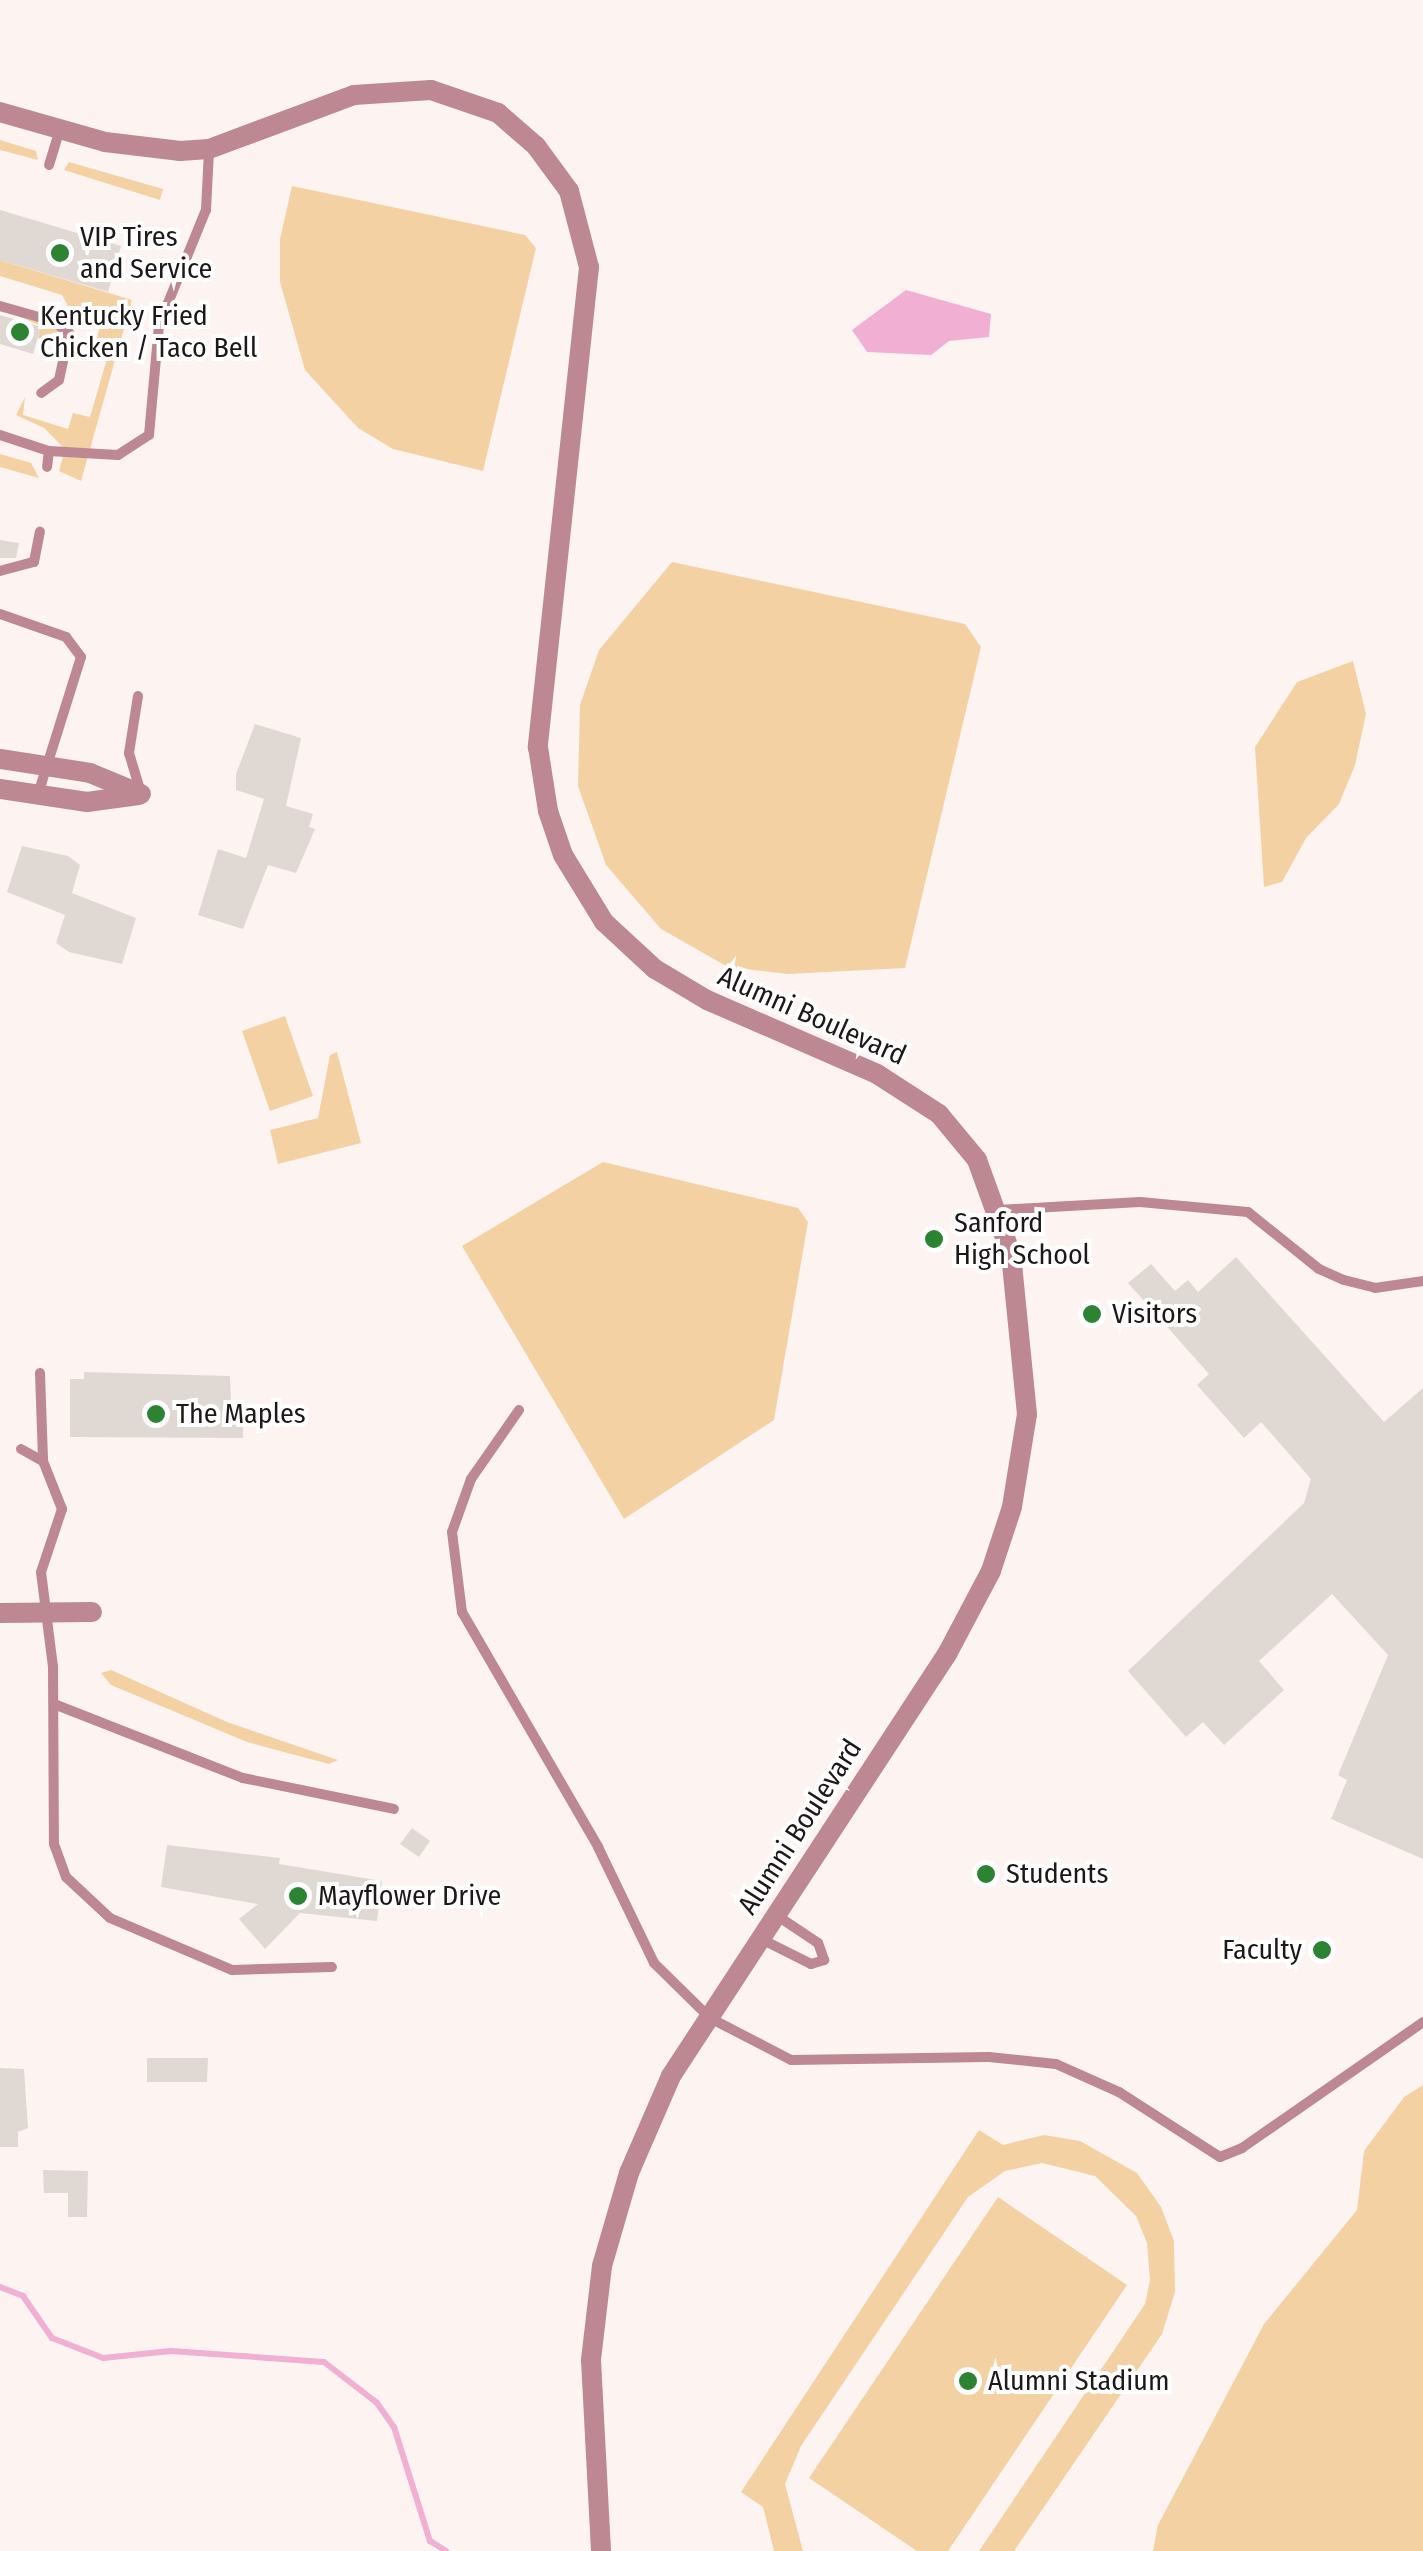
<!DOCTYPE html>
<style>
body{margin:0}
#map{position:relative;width:1423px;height:2551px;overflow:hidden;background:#fdf4f2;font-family:"Fira Sans Condensed",sans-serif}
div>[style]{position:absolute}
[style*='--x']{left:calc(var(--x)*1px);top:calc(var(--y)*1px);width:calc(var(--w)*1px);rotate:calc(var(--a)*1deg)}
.green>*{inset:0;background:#f3d1a2}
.water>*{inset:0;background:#f0afd3}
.stream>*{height:6px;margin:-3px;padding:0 3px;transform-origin:3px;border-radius:3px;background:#f0afd3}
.building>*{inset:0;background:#dfd8d3}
.service>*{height:10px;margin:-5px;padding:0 5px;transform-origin:5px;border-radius:5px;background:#be8892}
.minor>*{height:20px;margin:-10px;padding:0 10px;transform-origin:10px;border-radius:10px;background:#be8892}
.dots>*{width:28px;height:28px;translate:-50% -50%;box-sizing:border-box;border:5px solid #fff;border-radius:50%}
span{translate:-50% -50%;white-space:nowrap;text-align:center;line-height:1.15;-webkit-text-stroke:8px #fff;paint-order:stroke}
.poi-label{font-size:28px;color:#1c1918}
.left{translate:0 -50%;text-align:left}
.right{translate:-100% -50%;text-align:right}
.street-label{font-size:28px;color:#1c1918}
</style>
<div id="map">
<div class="green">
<i style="clip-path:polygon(0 140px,36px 151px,38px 160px,0 150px)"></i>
<i style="clip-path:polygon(69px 162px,163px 189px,160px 200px,64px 170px)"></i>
<i style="clip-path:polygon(292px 186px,525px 235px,536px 248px,483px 471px,393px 449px,358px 428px,305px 370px,280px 282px,280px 239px)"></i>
<i style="clip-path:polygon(0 260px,132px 300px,81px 481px,59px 471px,65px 449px,44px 428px,16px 415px,25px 397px,23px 415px,68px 429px,73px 413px,90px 417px,108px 355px,94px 351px,103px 313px,87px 309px,85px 314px,69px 308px,62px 295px,0 276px)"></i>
<i style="clip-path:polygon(16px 315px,57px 327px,62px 345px,38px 338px,41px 326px)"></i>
<i style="clip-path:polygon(0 454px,31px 463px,39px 478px,0 467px)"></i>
<i style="clip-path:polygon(672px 562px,965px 624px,981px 647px,905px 968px,788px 974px,728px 967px,661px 929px,606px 865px,578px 786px,580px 705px,599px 650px)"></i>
<i style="clip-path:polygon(1353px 661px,1366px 714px,1355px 765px,1339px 804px,1306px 838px,1282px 882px,1264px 887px,1255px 747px,1297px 682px)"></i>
<i style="clip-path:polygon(285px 1016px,313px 1096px,270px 1111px,242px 1031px)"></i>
<i style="clip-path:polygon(337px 1052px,361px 1143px,278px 1164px,270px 1130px,318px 1118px,330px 1055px)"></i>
<i style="clip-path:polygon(603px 1162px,798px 1208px,808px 1222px,774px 1420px,624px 1519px,462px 1246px)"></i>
<i style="clip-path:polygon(111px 1670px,227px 1722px,338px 1760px,329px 1764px,247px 1742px,111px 1685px,101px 1673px)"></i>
<i style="clip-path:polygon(1423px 2085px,1423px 2551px,1153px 2551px,1158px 2525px,1264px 2324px,1357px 2210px,1364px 2151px,1404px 2097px)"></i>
<i style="clip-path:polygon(979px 2130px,1003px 2145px,1044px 2135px,1080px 2141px,1137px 2173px,1161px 2207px,1174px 2241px,1175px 2292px,1162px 2334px,1014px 2551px,979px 2551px,1145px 2304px,1150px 2280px,1147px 2243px,1136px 2216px,1095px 2176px,1042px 2163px,1005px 2171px,968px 2197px,801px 2446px,785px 2484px,803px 2551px,774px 2551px,763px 2507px,741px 2492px)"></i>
<i style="clip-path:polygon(998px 2197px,1127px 2285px,948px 2551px,917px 2551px,809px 2478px)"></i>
</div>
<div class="water">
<i style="clip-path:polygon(906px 290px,991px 314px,989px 337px,949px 341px,931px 355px,867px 352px,852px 330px)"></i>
</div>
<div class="stream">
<i style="--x:0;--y:2287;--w:25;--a:21"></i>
<i style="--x:23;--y:2296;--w:51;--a:55.4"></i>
<i style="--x:52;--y:2338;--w:55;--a:21.4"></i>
<i style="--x:103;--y:2358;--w:68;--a:-5.9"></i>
<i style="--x:171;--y:2351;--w:153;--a:4.1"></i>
<i style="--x:324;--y:2362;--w:67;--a:37.7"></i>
<i style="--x:377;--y:2403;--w:29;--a:55"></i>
<i style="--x:394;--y:2427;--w:120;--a:72.5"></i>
<i style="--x:430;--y:2541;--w:19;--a:32"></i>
</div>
<div class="building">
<i style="clip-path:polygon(0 210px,121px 246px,108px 292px,0 260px)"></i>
<i style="clip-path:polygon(0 315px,41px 327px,33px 354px,0 344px)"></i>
<i style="clip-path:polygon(0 540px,19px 543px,16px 558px,0 558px)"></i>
<i style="clip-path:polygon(255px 724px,301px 738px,286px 806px,313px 814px,309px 827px,315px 829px,296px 873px,268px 865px,243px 929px,198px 915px,218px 849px,246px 858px,264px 799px,236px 790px,236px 774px)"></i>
<i style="clip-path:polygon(22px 846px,68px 856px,80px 865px,72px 893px,136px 918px,122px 964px,69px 952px,56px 943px,65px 915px,7px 892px)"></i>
<i style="clip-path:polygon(1236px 1257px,1384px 1422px,1423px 1388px,1423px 1859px,1331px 1819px,1347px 1780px,1338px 1775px,1388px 1655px,1332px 1594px,1259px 1661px,1284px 1690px,1224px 1745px,1203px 1722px,1186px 1737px,1128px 1671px,1304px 1503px,1311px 1479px,1261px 1422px,1244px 1438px,1197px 1385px,1209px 1374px,1128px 1283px,1151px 1264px,1175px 1291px,1188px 1280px,1198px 1292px)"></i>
<i style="clip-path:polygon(84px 1372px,230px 1376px,231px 1403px,243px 1403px,243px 1438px,70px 1437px,70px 1379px,84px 1379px)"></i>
<i style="clip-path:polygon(412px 1828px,430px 1841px,419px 1857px,400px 1844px)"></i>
<i style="clip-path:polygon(167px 1845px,280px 1858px,279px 1864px,382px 1881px,377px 1921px,300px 1913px,265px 1949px,239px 1919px,258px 1904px,161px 1887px)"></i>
<i style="clip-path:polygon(147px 2058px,208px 2058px,207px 2082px,147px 2082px)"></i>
<i style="clip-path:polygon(0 2068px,24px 2069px,28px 2128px,18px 2132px,18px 2147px,0 2147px)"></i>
<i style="clip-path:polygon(43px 2170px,88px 2171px,87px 2217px,68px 2217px,68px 2193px,44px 2193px)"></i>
</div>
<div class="service">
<i style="--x:49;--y:165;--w:37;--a:-73"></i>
<i style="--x:0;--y:306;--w:55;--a:15.8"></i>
<i style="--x:53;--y:321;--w:20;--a:37"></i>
<i style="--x:69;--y:333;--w:48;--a:102"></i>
<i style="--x:59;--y:380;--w:22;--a:144"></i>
<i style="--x:0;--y:435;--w:52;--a:18.1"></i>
<i style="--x:49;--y:451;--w:16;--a:97"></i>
<i style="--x:49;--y:451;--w:69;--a:3.3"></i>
<i style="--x:118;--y:455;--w:37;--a:-33"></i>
<i style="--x:149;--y:435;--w:110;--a:-84.8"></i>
<i style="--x:159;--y:325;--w:124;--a:-67.8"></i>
<i style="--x:206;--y:210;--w:60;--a:-87.1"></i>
<i style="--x:0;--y:571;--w:35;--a:-15"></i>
<i style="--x:34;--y:562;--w:31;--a:-79"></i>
<i style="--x:0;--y:614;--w:70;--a:19.2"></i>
<i style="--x:66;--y:637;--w:25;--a:53"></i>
<i style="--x:81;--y:657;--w:144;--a:107.4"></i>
<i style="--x:138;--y:696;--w:58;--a:99"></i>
<i style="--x:129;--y:753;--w:42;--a:73.3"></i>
<i style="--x:998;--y:1210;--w:142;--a:-3.2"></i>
<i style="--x:1140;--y:1202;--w:108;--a:5.3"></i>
<i style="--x:1248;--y:1212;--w:91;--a:38.8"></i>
<i style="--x:1319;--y:1269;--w:27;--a:24"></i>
<i style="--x:1344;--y:1280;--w:32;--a:14"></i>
<i style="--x:1375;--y:1288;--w:49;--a:-8.3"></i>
<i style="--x:40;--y:1373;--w:88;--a:88"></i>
<i style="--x:43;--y:1461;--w:52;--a:68.4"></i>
<i style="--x:62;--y:1509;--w:66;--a:108.4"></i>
<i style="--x:41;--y:1572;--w:96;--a:82.8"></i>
<i style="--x:53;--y:1667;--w:177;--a:89.7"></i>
<i style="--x:54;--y:1844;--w:35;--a:70"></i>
<i style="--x:66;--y:1877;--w:60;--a:43"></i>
<i style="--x:110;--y:1918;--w:133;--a:23.1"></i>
<i style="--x:232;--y:1970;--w:100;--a:-1.7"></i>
<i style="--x:519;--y:1410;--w:84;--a:124.8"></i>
<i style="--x:471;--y:1479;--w:56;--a:109.7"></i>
<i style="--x:452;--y:1532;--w:81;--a:82.9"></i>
<i style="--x:462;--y:1612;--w:272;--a:59.9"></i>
<i style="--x:598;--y:1847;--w:129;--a:64.2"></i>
<i style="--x:654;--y:1963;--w:78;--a:44.5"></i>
<i style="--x:710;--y:2018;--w:91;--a:27.4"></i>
<i style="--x:791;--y:2060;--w:198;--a:-0.9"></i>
<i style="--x:989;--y:2057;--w:67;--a:6"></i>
<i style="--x:1056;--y:2064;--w:69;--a:24"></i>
<i style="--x:1119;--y:2092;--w:120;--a:32.8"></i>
<i style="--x:1220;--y:2157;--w:24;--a:-22"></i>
<i style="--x:1242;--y:2148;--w:221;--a:-34.8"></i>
<i style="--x:21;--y:1449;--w:25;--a:29"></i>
<i style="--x:54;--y:1704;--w:203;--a:21.4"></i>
<i style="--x:243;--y:1778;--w:154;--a:11.6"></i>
<i style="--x:761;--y:1939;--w:56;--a:26.6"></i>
<i style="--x:811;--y:1964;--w:14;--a:-17"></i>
<i style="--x:824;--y:1960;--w:18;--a:-109"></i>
<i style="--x:818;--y:1943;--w:50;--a:-146.3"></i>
</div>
<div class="minor">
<i style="--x:0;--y:112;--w:109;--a:15.9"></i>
<i style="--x:105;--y:142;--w:76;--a:6.8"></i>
<i style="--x:180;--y:151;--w:29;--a:-4"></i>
<i style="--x:209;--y:149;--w:155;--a:-20.4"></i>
<i style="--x:354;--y:95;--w:77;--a:-3.7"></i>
<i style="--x:431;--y:90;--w:71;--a:18.9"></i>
<i style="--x:498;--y:113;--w:50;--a:41"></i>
<i style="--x:536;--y:146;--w:56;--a:53.7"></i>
<i style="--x:569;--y:191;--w:79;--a:75.3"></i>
<i style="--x:589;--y:267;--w:483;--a:96.1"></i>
<i style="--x:538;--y:747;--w:65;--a:81.1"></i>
<i style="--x:548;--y:811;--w:46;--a:71.2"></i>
<i style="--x:563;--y:855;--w:79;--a:58.5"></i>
<i style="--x:604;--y:922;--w:69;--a:42.7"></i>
<i style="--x:655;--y:969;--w:61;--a:30.8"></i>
<i style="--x:707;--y:1000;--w:185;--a:23.5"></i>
<i style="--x:877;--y:1074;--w:74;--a:32.8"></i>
<i style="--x:939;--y:1114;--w:60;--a:50.4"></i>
<i style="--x:977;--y:1160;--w:100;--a:70.1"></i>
<i style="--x:1011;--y:1254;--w:161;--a:84.3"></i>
<i style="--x:1027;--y:1414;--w:94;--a:99.2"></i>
<i style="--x:1012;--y:1507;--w:67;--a:108.2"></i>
<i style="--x:991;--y:1571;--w:94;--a:117.9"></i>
<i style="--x:947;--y:1654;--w:504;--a:123.19"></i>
<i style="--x:671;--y:2076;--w:106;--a:113.4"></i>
<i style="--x:629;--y:2173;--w:97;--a:106.2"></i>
<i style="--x:602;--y:2266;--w:95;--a:96.7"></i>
<i style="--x:591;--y:2360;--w:191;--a:87"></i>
<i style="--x:0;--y:759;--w:91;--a:8.8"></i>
<i style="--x:90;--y:773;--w:55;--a:22.4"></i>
<i style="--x:0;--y:789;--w:88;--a:8.5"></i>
<i style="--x:87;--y:802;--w:52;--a:-7.7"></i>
<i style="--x:0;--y:1613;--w:92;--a:-0.6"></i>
</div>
<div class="dots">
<i style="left:60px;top:253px;background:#2c8332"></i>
<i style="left:20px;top:332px;background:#2c8332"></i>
<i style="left:934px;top:1239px;background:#2c8332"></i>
<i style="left:1092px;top:1314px;background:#2c8332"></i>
<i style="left:156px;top:1414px;background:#2c8332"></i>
<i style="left:986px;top:1874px;background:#2c8332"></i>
<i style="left:298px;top:1896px;background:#2c8332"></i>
<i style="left:1322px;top:1950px;background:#2c8332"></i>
<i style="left:968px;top:2381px;background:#2c8332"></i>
</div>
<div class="poi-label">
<span class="left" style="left:80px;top:253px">VIP Tires<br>and Service</span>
<span class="left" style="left:40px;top:332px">Kentucky Fried<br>Chicken / Taco Bell</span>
<span class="left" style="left:954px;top:1239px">Sanford<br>High School</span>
<span class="left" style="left:1112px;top:1314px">Visitors</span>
<span class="left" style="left:176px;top:1414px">The Maples</span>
<span class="left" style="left:1006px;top:1874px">Students</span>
<span class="left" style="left:318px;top:1896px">Mayflower Drive</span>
<span class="right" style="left:1302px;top:1950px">Faculty</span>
<span class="left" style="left:988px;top:2381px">Alumni Stadium</span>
</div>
<div class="street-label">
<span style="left:812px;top:1016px;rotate:24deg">Alumni Boulevard</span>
<span style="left:800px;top:1827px;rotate:-57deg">Alumni Boulevard</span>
</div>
</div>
